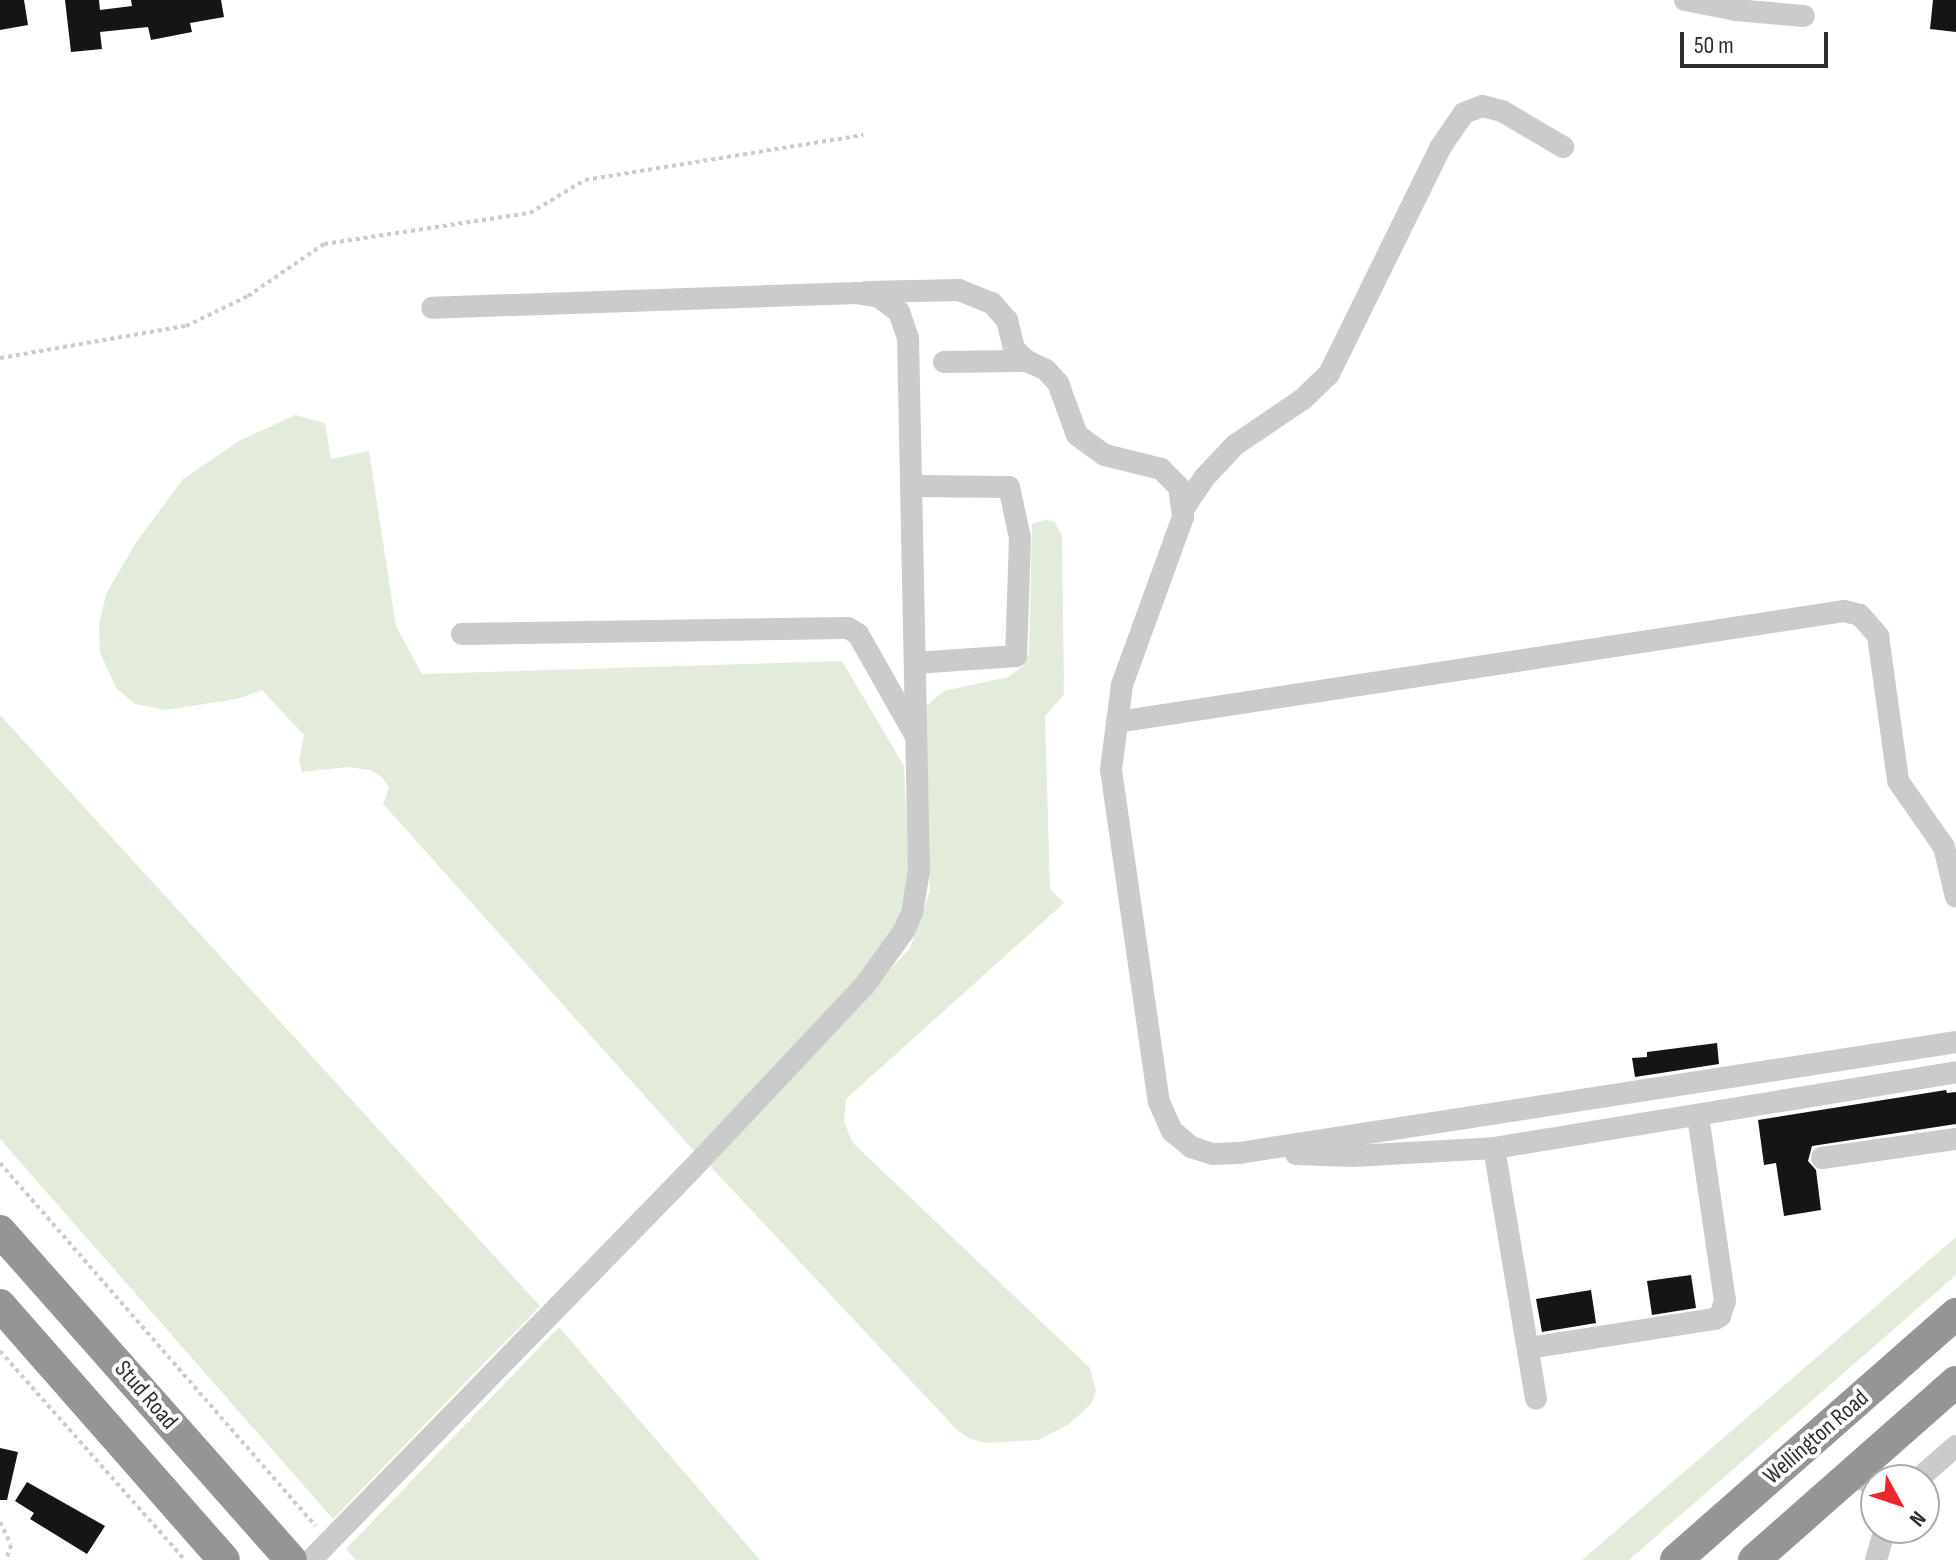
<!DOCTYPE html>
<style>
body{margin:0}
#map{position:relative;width:1956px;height:1560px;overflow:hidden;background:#fff;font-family:"Sofia Sans Condensed",sans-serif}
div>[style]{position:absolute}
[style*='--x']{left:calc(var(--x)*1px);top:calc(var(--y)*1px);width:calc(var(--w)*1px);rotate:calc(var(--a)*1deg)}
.green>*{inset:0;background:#e3ecda}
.building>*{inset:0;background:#151515}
.path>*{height:4px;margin-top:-2px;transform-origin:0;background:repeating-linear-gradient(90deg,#cbcbcb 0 4px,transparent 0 8px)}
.minor>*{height:22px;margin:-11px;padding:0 11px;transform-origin:11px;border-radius:11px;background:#cbcbcb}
.highway>*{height:32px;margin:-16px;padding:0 16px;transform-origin:16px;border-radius:16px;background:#959595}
span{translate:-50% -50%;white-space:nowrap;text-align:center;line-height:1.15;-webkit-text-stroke:8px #fff;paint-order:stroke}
.street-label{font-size:24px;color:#2e2e2e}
.north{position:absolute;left:1860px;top:1464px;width:80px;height:80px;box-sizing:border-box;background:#fff;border:2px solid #ababab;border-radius:50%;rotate:130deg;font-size:22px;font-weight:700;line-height:32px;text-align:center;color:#2e2e2e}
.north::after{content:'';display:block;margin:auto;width:28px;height:36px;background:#ed2729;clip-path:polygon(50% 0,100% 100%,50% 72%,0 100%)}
.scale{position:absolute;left:1680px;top:32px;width:148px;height:36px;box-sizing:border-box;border:4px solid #2e2e2e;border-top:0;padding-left:10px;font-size:24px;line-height:28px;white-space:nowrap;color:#2e2e2e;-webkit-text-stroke:6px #fff;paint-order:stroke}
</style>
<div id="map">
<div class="green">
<i style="clip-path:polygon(295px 415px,325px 423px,331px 459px,369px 451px,396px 626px,422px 674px,842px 661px,904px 766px,909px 875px,895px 931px,875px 958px,694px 1151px,383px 804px,389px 788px,382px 777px,370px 770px,347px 767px,302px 772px,299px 760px,304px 735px,262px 690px,237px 699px,165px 710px,135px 704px,116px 688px,100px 652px,99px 624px,106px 594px,135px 544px,183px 479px,239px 441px)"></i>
<i style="clip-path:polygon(1045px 520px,1054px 521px,1062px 536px,1064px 695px,1045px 716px,1050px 889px,1064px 903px,846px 1099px,844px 1122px,853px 1143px,1090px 1368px,1096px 1391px,1091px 1404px,1069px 1424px,1038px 1440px,986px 1443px,970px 1439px,957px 1430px,710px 1166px,910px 948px,930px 890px,921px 710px,944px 691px,1008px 677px,1023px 666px,1029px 653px,1032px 524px)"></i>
<i style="clip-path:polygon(0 715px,540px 1306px,333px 1519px,0 1139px)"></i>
<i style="clip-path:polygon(1956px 1237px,1956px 1275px,1629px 1560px,1582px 1560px)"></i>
<i style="clip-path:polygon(559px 1327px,760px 1560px,356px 1560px,346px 1549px)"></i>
</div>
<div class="building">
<i style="clip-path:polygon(0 0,24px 0,28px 25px,0 30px)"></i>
<i style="clip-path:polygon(65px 0,99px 0,100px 10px,132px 6px,131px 0,221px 0,224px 17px,190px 23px,192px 32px,151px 40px,148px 27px,100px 32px,102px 49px,71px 52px)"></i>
<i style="clip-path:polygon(1933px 0,1956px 0,1956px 32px,1930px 29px)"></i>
<i style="clip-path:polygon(1717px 1043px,1719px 1064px,1635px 1077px,1632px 1058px,1647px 1057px,1647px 1052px)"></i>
<i style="clip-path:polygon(1946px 1090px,1947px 1093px,1956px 1092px,1956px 1124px,1812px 1146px,1808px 1161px,1816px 1170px,1821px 1210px,1784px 1216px,1776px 1163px,1764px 1165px,1758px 1120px)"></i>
<i style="clip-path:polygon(1691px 1275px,1696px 1308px,1652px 1315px,1647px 1281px)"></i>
<i style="clip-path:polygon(1591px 1290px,1596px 1323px,1542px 1332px,1536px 1299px)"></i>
<i style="clip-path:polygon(0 1448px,18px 1452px,7px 1500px,0 1500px)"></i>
<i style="clip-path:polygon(27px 1482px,105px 1526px,87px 1554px,30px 1519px,34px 1513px,15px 1501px)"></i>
</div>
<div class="path">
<i style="--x:0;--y:358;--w:189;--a:-9.8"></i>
<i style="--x:186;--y:326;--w:69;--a:-25.8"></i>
<i style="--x:248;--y:296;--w:92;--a:-34.4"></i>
<i style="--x:324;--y:244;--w:208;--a:-8.6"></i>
<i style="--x:530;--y:213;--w:64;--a:-31"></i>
<i style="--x:585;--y:180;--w:282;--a:-9.2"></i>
<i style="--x:0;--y:1163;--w:481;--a:49"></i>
<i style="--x:0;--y:1351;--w:279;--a:48.5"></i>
<i style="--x:0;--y:1522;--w:25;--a:64"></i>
<i style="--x:11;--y:1545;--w:16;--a:108"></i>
</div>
<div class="minor">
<i style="--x:1685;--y:0;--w:52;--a:11.1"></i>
<i style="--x:1736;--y:10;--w:68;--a:5"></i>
<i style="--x:866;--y:292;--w:93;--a:-1.2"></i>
<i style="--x:959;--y:290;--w:35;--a:22"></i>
<i style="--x:992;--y:303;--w:23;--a:49"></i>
<i style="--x:1007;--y:320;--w:30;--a:76"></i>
<i style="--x:1014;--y:349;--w:18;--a:43"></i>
<i style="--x:1027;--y:361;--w:21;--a:25"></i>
<i style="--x:1046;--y:370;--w:18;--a:47"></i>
<i style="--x:1058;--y:383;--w:55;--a:69.9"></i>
<i style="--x:1077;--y:435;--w:34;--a:36"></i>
<i style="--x:1105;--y:455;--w:58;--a:14"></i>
<i style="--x:1161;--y:469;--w:25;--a:45"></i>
<i style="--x:1179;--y:487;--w:30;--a:82"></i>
<i style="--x:1183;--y:517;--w:179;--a:110"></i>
<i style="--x:1122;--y:685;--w:86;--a:97.4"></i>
<i style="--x:1111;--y:770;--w:335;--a:81.8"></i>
<i style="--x:1159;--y:1102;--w:32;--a:66"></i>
<i style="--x:1172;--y:1131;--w:25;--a:40"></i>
<i style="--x:1191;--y:1147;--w:23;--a:18"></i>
<i style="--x:1213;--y:1154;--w:26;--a:-2"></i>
<i style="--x:1239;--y:1153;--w:726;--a:-8.8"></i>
<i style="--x:944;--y:362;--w:83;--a:-0.7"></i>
<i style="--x:911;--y:486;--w:98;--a:0.6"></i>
<i style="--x:1009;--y:487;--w:52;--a:77.8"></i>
<i style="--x:1020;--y:538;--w:118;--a:91.9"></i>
<i style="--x:1016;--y:656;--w:101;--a:176"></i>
<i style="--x:1184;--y:508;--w:36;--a:-56"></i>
<i style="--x:1204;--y:478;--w:45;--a:-46.8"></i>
<i style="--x:1235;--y:445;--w:82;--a:-34.1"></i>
<i style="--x:1303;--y:399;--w:36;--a:-44"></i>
<i style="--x:1329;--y:374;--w:252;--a:-63.8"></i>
<i style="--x:1440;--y:148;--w:42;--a:-55.6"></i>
<i style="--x:1464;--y:113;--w:19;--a:-21"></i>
<i style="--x:1482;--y:106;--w:21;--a:14"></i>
<i style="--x:1502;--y:111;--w:71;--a:30.5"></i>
<i style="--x:462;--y:634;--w:386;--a:-0.9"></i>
<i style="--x:848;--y:628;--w:12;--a:31"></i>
<i style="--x:858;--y:634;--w:114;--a:60.5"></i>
<i style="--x:1117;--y:722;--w:735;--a:-8.68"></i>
<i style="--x:1844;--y:611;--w:16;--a:14"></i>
<i style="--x:1860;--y:615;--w:28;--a:49"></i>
<i style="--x:1878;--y:636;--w:146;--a:82.1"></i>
<i style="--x:1898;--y:781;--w:80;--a:55.1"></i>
<i style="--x:1944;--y:847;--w:51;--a:76.5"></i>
<i style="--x:1494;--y:1148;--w:254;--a:80.5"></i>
<i style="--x:1296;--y:1154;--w:57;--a:2"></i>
<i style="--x:1353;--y:1156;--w:141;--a:-3.2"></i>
<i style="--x:1494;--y:1148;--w:468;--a:-9.3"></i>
<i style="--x:1822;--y:1158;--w:135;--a:-8.1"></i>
<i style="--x:1529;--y:1348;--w:188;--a:-8.9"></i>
<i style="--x:1715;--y:1319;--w:6;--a:-31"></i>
<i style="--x:1720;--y:1316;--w:16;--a:-72"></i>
<i style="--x:1725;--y:1301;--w:187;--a:-98.3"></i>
<i style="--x:1847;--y:1476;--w:30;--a:14"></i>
<i style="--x:1917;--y:1480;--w:52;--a:-41.1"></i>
<i style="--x:311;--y:1560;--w:547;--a:-45.74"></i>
<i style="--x:693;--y:1168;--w:251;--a:-46.8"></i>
<i style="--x:865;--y:985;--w:67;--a:-54.2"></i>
<i style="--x:904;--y:931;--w:21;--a:-67"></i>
<i style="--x:912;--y:912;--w:42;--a:-80.3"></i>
<i style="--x:919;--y:871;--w:533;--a:-91.18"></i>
<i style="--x:908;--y:338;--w:28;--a:-109"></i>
<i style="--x:899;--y:312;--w:25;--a:-143"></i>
<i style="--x:879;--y:297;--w:22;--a:-170"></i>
<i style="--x:857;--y:293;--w:425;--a:178"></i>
<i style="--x:1876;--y:1560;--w:33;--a:-74"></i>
</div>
<div class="highway">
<i style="--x:0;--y:1231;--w:439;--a:48.5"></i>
<i style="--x:0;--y:1305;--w:339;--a:48.7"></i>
<i style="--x:1676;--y:1560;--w:373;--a:-41.3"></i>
<i style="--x:1754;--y:1560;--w:269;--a:-41.4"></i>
</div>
<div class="street-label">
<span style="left:146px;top:1395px;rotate:49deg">Stud Road</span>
<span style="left:1816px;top:1437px;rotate:-41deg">Wellington Road</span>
</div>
<div class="north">N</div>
<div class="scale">50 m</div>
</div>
